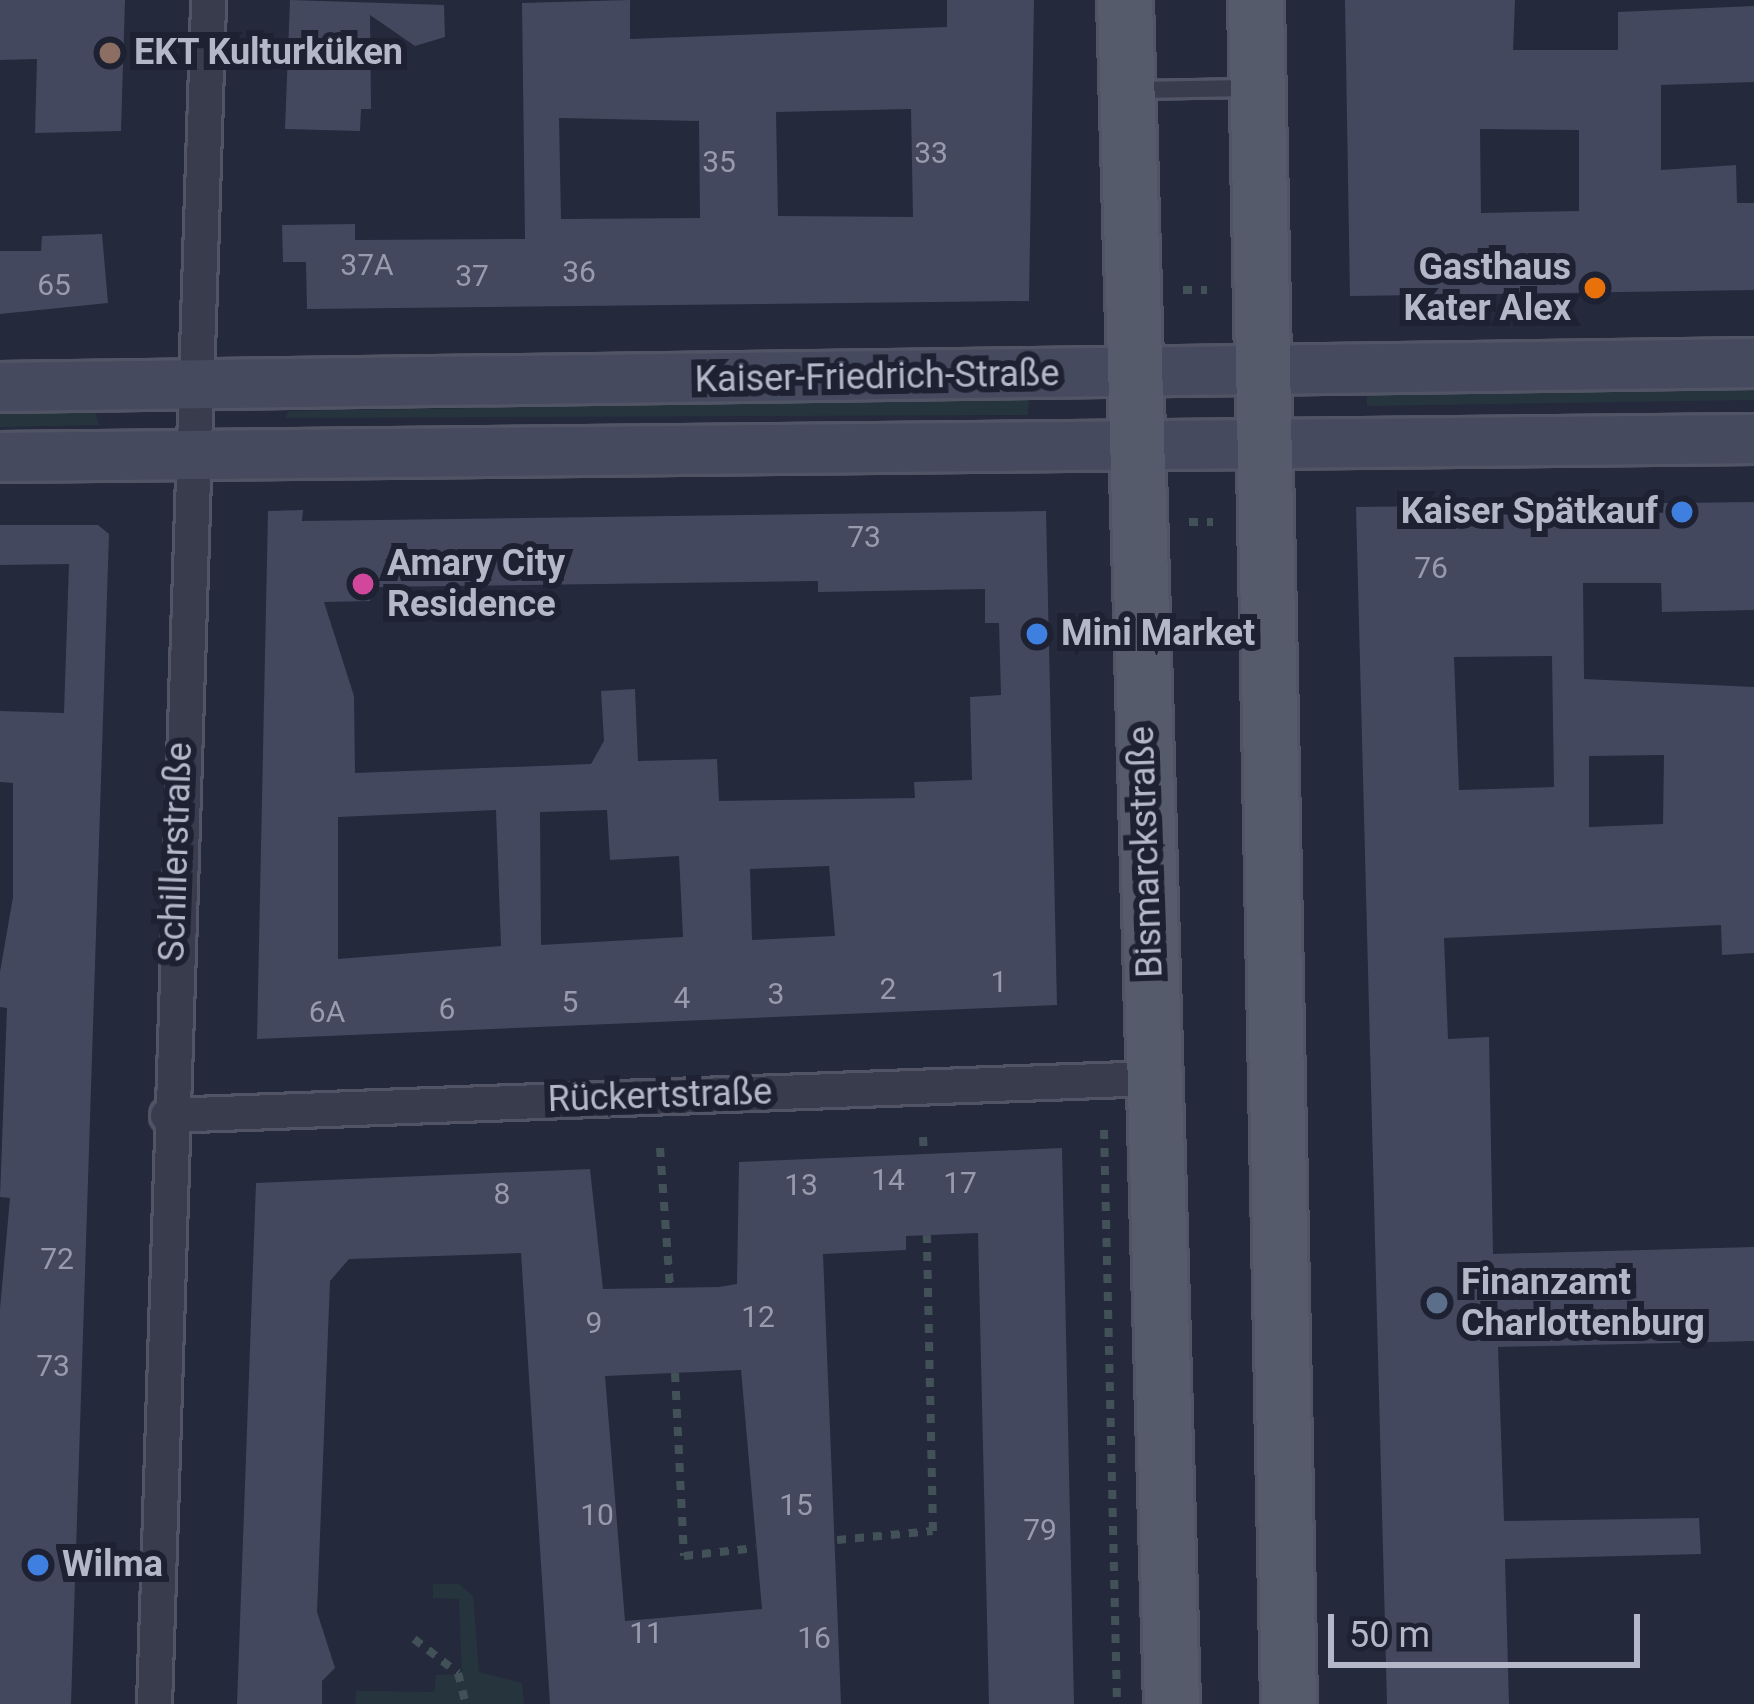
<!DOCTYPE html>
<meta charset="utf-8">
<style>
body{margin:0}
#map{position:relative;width:1754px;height:1704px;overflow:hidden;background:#24293c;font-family:Roboto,sans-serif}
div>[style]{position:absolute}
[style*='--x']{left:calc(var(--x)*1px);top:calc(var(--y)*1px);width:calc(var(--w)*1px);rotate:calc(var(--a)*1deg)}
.green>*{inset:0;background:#26353d}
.building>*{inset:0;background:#44485e}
.path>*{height:8px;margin-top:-4px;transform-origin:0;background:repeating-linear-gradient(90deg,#415157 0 9px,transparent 0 18px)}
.roads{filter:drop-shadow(3px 0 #505464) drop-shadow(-3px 0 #505464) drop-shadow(0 3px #505464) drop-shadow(0 -3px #505464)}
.lane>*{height:16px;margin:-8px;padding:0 8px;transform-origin:8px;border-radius:8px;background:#383c4c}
.street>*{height:33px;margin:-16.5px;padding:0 16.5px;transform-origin:16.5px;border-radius:16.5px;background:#383c4c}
.secondary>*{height:48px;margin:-24px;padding:0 24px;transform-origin:24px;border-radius:24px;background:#464a5f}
.primary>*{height:54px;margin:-27px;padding:0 27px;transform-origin:27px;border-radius:27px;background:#565b6c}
.dots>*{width:33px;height:33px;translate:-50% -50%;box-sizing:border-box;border:6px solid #1d2131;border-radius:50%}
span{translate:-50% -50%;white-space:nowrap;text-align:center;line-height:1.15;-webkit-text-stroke:12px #1d2131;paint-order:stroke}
.number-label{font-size:30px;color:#989bad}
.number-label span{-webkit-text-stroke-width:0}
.poi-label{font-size:36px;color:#b4b7c7;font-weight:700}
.left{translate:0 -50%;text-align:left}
.right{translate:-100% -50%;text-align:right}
.street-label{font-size:36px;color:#b4b7c7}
.scale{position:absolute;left:1328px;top:1614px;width:312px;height:54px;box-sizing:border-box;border:6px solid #b4b7c7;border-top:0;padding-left:15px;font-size:36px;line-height:42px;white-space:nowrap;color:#b4b7c7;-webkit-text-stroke:9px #1d2131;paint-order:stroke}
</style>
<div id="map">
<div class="green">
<i style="clip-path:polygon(1754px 389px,1754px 400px,1367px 406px,1367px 394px)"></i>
<i style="clip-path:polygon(1029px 399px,1028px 415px,285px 418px,289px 411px)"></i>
<i style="clip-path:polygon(94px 409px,99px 425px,0 427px,0 411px)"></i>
<i style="clip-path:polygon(433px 1584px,459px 1584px,473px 1596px,479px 1672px,522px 1683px,524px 1704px,355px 1704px,356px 1691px,434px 1692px,436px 1675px,462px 1674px,459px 1599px,433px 1598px)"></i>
</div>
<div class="building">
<i style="clip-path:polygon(0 0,125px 0,121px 131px,35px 133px,37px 59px,0 60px)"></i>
<i style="clip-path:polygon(290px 0,444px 5px,445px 37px,415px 46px,370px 15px,371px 109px,361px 109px,360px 131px,285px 129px)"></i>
<i style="clip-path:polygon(evenodd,630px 0,630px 39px,947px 27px,947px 0,1034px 0,1029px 301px,307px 309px,306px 262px,283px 262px,282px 225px,355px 224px,355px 240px,525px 239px,522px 3px,630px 0,911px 109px,913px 217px,778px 216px,776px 112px,911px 109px,630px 0,559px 118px,699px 121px,700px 218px,561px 219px,559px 118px)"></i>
<i style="clip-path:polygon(evenodd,1345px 0,1515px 0,1513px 50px,1618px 50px,1618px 12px,1754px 6px,1754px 82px,1661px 85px,1661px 170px,1736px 165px,1737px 203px,1754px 203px,1754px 290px,1350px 296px,1345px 0,1480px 129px,1579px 130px,1579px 211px,1481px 213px,1480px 129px)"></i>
<i style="clip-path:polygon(102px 234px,108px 303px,0 314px,0 251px,41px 251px,42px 236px)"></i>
<i style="clip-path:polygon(evenodd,1754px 502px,1754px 610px,1662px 612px,1661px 583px,1583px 583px,1584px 679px,1754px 687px,1754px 953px,1722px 955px,1721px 925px,1444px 938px,1448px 1039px,1489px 1037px,1493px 1254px,1754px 1247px,1754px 1341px,1498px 1347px,1504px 1521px,1699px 1518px,1701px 1554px,1505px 1559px,1509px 1704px,1387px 1704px,1356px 507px,1754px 502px,1552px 656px,1554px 787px,1459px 790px,1454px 657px,1552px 656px,1754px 502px,1664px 755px,1663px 824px,1589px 827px,1589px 756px,1664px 755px)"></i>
<i style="clip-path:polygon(evenodd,303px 510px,302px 521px,1046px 511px,1057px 1005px,257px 1039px,268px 511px,303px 510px,818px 581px,818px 592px,985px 589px,985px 623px,999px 623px,1001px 695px,970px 697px,972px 780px,914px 782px,915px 798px,719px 801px,717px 759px,638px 761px,635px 689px,601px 691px,604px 741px,591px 764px,355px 773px,354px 696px,324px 602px,370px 601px,370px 587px,818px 581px,303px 510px,496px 810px,501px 946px,338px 959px,338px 817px,496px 810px,303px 510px,607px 810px,610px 860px,679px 856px,683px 937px,541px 945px,540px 812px,607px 810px,303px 510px,829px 866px,835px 936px,752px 940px,750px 869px,829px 866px)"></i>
<i style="clip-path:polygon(0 525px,98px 525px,109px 534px,71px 1704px,0 1704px,0 1309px,10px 1198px,0 1197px,7px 1008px,0 1007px,0 972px,13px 897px,13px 783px,0 782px,0 711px,64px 713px,69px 564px,0 565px)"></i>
<i style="clip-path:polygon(evenodd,1062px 1148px,1074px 1704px,989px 1704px,978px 1233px,906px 1236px,906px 1250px,823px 1254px,841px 1704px,550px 1704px,521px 1253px,349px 1259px,330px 1281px,317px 1612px,335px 1668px,322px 1681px,322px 1704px,237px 1704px,256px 1183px,590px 1169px,603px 1289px,719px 1287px,737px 1284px,739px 1162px,1062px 1148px,741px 1370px,762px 1609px,625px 1621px,605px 1376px,741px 1370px)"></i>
</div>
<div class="path">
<i style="--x:1183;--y:290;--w:24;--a:0"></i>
<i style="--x:1189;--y:522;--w:24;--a:0"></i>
<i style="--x:1104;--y:1130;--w:574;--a:88.7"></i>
<i style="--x:923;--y:1137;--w:18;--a:87"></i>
<i style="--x:660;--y:1148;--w:141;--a:85.9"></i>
<i style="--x:675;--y:1373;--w:183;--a:87.2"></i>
<i style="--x:684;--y:1556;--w:72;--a:-6.3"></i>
<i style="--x:837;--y:1540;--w:96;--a:-5.4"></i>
<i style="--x:933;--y:1531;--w:296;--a:-91.2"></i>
<i style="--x:414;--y:1639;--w:56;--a:37.7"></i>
<i style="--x:458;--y:1673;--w:32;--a:76"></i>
</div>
<div class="roads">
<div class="lane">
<i style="--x:1134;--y:90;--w:118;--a:-1"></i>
</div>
<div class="street">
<i style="--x:167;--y:1115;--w:987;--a:-2.15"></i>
<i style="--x:154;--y:1704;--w:1705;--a:-88.18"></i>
</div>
<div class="secondary">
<i style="--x:0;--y:387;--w:1754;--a:-0.78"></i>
<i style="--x:0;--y:457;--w:1754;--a:-0.59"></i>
</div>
<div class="primary">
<i style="--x:1125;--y:0;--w:1705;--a:88.42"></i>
<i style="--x:1256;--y:0;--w:1704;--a:88.89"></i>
</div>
</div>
<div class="dots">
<i style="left:110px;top:53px;background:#8d6e63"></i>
<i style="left:1595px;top:288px;background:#e8710a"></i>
<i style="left:1682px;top:512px;background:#3f7fe0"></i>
<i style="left:363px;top:584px;background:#d1479c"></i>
<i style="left:1037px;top:634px;background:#3f7fe0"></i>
<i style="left:1437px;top:1303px;background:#5c6f8a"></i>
<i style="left:38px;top:1565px;background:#3f7fe0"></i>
</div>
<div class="number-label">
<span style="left:931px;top:153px">33</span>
<span style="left:719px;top:162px">35</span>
<span style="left:367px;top:265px">37A</span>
<span style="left:579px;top:272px">36</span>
<span style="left:472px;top:276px">37</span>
<span style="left:54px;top:285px">65</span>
<span style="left:864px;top:537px">73</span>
<span style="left:1431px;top:568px">76</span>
<span style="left:999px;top:982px">1</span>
<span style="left:888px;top:989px">2</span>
<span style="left:776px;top:994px">3</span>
<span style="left:682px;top:998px">4</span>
<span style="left:570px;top:1002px">5</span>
<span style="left:447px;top:1009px">6</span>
<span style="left:327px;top:1012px">6A</span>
<span style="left:888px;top:1180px">14</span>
<span style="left:960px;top:1183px">17</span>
<span style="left:801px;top:1185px">13</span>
<span style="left:502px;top:1194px">8</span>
<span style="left:57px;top:1259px">72</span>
<span style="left:758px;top:1317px">12</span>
<span style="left:594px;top:1323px">9</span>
<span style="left:53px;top:1366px">73</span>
<span style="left:796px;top:1505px">15</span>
<span style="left:597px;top:1515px">10</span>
<span style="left:1040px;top:1530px">79</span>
<span style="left:646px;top:1633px">11</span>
<span style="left:814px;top:1638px">16</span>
</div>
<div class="poi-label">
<span class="left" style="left:134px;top:53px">EKT Kulturküken</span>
<span class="right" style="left:1571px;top:288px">Gasthaus<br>Kater Alex</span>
<span class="right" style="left:1658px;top:512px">Kaiser Spätkauf</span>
<span class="left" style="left:387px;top:584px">Amary City<br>Residence</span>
<span class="left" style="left:1061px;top:634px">Mini Market</span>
<span class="left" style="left:1461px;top:1303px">Finanzamt<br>Charlottenburg</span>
<span class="left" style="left:62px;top:1565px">Wilma</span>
</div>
<div class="street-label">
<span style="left:877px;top:377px;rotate:-1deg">Kaiser-Friedrich-Straße</span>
<span style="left:176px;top:852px;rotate:-88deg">Schillerstraße</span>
<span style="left:1146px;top:852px;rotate:-92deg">Bismarckstraße</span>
<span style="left:660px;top:1096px;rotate:-2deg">Rückertstraße</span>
</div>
<div class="scale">50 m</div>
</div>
